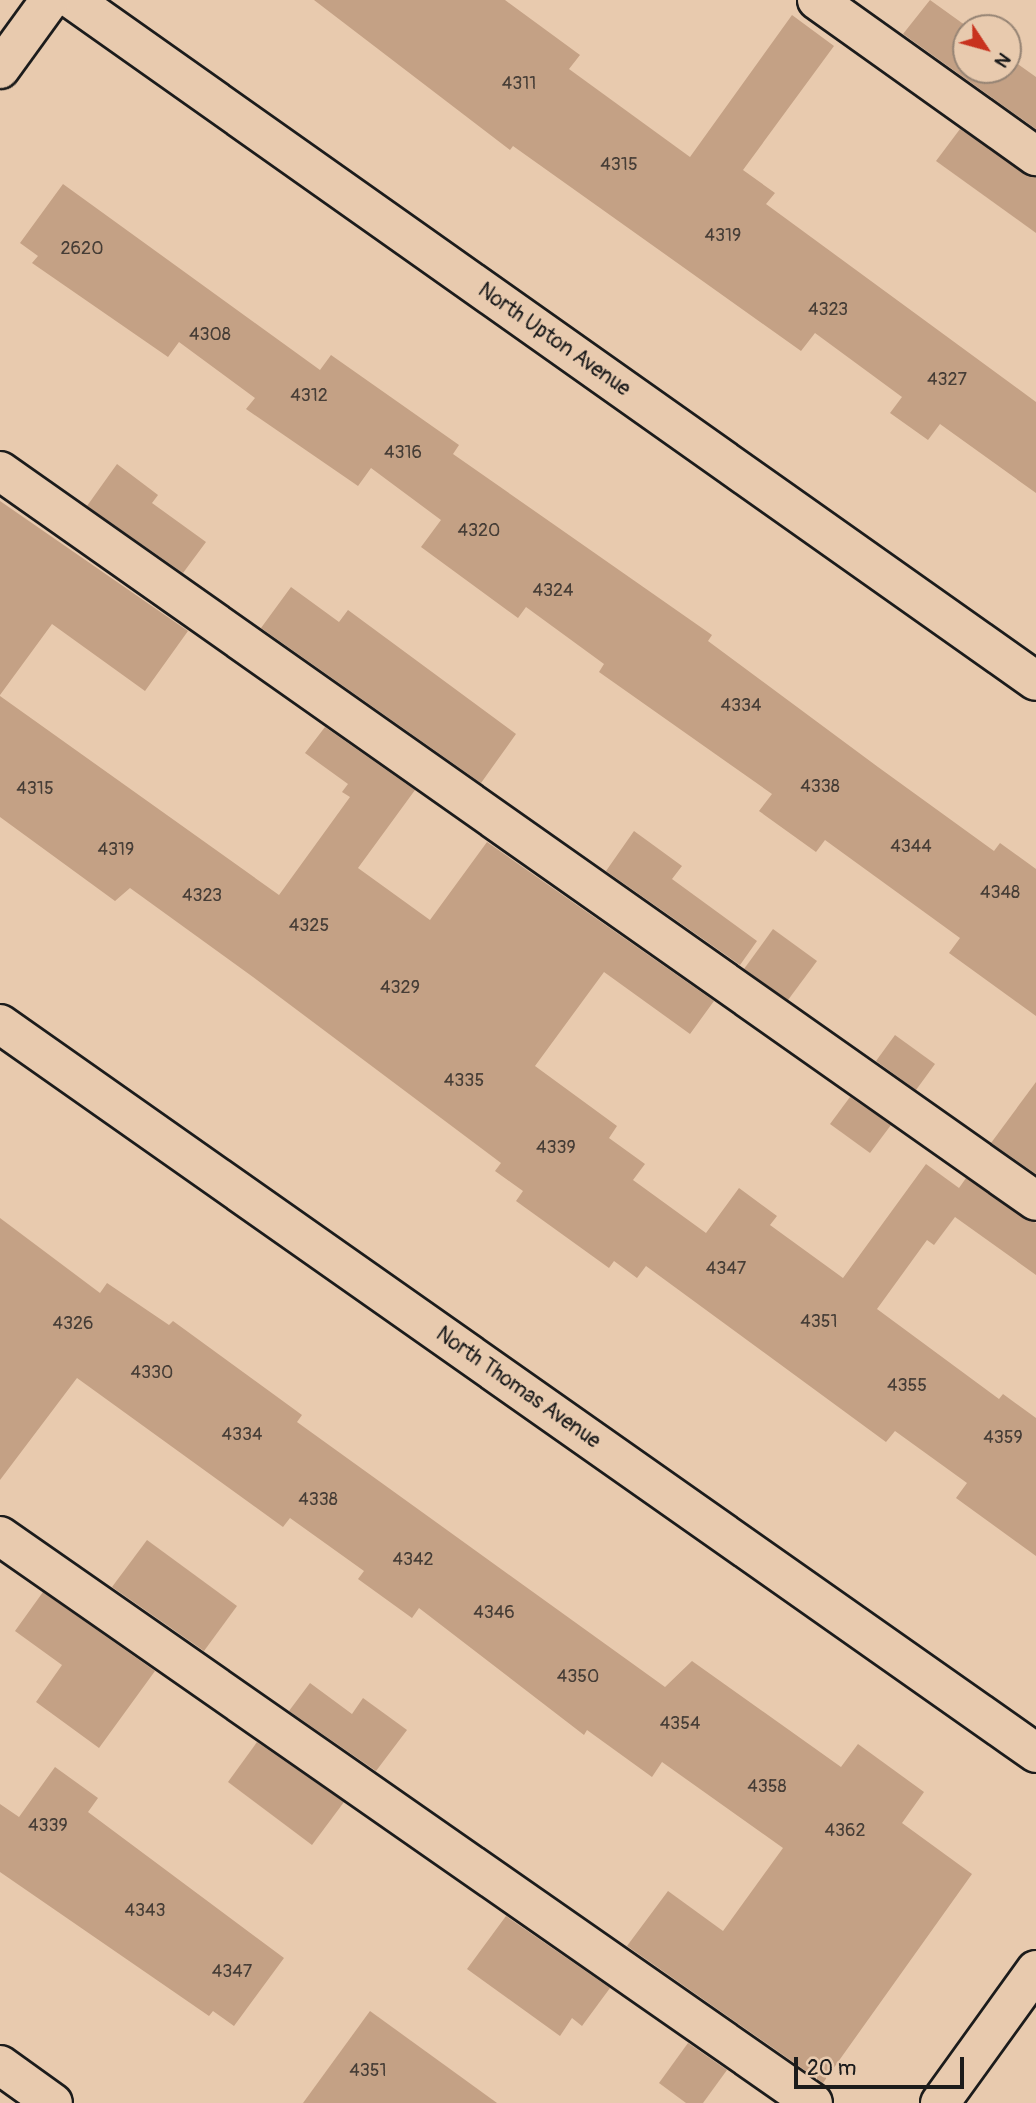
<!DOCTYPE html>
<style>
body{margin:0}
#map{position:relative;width:1036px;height:2103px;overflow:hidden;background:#e8caae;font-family:Pangolin,sans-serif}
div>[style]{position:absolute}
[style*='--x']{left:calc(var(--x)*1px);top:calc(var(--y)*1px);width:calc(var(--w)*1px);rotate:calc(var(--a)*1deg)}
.building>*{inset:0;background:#c4a185}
.roads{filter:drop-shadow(2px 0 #1c1c1c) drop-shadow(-2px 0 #1c1c1c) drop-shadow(0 2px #1c1c1c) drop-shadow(0 -2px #1c1c1c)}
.minor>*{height:38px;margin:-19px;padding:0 19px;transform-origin:19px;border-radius:19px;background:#e8caae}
span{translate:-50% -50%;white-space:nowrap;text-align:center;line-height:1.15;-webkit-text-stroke:5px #e8caae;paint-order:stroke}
.number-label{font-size:18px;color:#463d36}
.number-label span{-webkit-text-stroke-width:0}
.street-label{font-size:21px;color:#1c1c1c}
.north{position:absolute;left:952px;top:14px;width:70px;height:70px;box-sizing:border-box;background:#e8caae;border:2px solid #968474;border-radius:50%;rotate:126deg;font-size:19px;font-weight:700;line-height:28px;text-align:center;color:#1c1c1c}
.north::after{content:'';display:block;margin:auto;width:24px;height:32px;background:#c8321e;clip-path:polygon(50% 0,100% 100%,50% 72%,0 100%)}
.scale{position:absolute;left:794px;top:2057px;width:170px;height:32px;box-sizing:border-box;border:4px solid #1c1c1c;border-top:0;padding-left:9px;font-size:21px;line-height:24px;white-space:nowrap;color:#1c1c1c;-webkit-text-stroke:5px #e8caae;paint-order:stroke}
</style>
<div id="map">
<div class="building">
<i style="clip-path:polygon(314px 0,505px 0,580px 55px,569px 69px,690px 157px,792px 15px,834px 46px,743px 170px,775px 193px,766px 204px,1036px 402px,1036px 493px,940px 424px,928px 440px,890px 413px,902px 397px,815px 333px,801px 351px,513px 146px,510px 150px)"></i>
<i style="clip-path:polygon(930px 0,969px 28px,966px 70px,1008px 70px,1008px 57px,1036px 77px,1036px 129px,903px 34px)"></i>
<i style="clip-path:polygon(960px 129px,1036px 178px,1036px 233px,936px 161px)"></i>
<i style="clip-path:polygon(63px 184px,320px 370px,331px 355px,459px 445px,453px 454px,712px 635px,708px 641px,878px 767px,994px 851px,1000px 843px,1036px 869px,1036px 1016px,949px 953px,960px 938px,825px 840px,816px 852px,759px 811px,772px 794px,599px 672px,604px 664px,526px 607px,518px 618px,421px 547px,441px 520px,371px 468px,358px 486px,246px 409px,255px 398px,179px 342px,168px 357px,32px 263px,38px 256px,20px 243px)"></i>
<i style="clip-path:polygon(117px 464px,158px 495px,152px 503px,206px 542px,183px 573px,87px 506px)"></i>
<i style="clip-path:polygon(0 501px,188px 631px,145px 691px,52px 624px,0 695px)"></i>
<i style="clip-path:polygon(291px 587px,339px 622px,348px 610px,516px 734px,481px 783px,261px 628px)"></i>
<i style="clip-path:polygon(0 696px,279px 895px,350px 797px,342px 792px,348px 784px,305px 753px,325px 727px,415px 790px,358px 868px,430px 920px,487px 842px,714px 1001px,690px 1034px,604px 972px,535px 1066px,617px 1126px,609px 1138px,645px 1164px,633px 1180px,706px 1233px,739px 1188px,777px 1216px,770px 1225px,843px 1278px,926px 1164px,959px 1188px,966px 1178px,1036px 1223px,1036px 1275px,955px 1217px,934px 1245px,927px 1240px,877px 1309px,999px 1399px,1003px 1394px,1036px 1418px,1036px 1556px,956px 1498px,967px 1483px,895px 1431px,886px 1442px,646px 1266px,637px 1278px,614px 1261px,609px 1268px,516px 1201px,523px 1191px,495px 1171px,501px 1163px,253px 977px,130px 888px,115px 901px,0 817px)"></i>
<i style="clip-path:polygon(634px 831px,682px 866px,672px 879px,757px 941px,740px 965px,606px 871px)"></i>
<i style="clip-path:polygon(773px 929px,817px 961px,788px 1000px,744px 969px)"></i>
<i style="clip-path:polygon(895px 1035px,935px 1064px,916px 1090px,876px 1061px)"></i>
<i style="clip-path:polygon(1036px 1082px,1036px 1174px,991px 1143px)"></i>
<i style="clip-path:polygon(850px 1097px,891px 1125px,870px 1153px,830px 1124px)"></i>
<i style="clip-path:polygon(0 1218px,100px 1293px,107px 1283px,169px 1325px,173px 1321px,302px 1415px,297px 1422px,665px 1687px,692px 1661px,841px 1767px,858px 1744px,924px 1792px,902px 1823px,972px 1874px,823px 2083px,627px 1946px,668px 1891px,723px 1931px,783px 1848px,662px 1762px,652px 1777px,587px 1730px,584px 1735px,419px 1608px,412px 1618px,358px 1579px,364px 1571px,290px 1518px,283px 1527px,77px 1378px,0 1480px)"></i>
<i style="clip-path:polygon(147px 1540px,237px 1606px,204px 1651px,112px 1587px)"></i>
<i style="clip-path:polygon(43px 1592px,155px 1671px,99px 1748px,36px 1702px,62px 1665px,15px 1631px)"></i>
<i style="clip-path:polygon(310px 1683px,352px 1714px,363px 1698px,407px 1730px,376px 1771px,289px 1711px)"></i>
<i style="clip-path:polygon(257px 1742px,344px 1802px,312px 1845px,228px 1782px)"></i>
<i style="clip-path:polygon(55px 1767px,98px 1798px,88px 1812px,284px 1958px,234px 2026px,213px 2011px,209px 2016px,0 1872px,0 1804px,19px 1817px)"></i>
<i style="clip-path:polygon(506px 1916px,610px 1988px,582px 2026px,572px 2018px,560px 2036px,467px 1969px)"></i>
<i style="clip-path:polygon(370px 2011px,497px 2103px,303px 2103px)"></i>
<i style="clip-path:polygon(688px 2043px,727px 2070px,703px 2103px,686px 2103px,659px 2083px)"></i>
</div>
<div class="roads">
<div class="minor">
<i style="--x:73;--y:0;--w:1179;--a:35.27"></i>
<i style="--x:817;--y:0;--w:269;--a:35.5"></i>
<i style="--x:0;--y:69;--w:85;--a:-54.1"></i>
<i style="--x:0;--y:471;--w:1267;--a:35.17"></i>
<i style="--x:0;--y:1024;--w:1267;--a:35.13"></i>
<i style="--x:0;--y:1536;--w:991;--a:34.89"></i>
<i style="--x:0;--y:2065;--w:65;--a:35.6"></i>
<i style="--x:940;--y:2103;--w:164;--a:-54.2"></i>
</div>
</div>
<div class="number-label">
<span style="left:519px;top:84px">4311</span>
<span style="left:619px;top:165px">4315</span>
<span style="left:723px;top:236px">4319</span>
<span style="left:82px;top:249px">2620</span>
<span style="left:828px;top:310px">4323</span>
<span style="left:210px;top:335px">4308</span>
<span style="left:947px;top:380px">4327</span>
<span style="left:309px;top:396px">4312</span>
<span style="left:403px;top:453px">4316</span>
<span style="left:479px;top:531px">4320</span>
<span style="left:553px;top:591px">4324</span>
<span style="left:741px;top:706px">4334</span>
<span style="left:820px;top:787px">4338</span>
<span style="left:35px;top:789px">4315</span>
<span style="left:911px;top:847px">4344</span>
<span style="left:116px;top:850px">4319</span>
<span style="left:1000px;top:893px">4348</span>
<span style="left:202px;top:896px">4323</span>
<span style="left:309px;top:926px">4325</span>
<span style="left:400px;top:988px">4329</span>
<span style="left:464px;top:1081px">4335</span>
<span style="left:556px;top:1148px">4339</span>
<span style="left:726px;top:1269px">4347</span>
<span style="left:819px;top:1322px">4351</span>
<span style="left:73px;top:1324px">4326</span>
<span style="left:152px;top:1373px">4330</span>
<span style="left:907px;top:1386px">4355</span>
<span style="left:242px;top:1435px">4334</span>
<span style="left:1003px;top:1438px">4359</span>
<span style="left:318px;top:1500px">4338</span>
<span style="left:413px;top:1560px">4342</span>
<span style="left:494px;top:1613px">4346</span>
<span style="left:578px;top:1677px">4350</span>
<span style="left:680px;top:1724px">4354</span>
<span style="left:767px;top:1787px">4358</span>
<span style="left:48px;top:1826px">4339</span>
<span style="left:845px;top:1831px">4362</span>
<span style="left:145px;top:1911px">4343</span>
<span style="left:232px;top:1972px">4347</span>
<span style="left:368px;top:2071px">4351</span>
</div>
<div class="street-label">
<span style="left:554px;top:340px;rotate:35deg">North Upton Avenue</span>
<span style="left:518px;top:1388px;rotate:35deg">North Thomas Avenue</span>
</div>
<div class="north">N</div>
<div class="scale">20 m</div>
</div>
